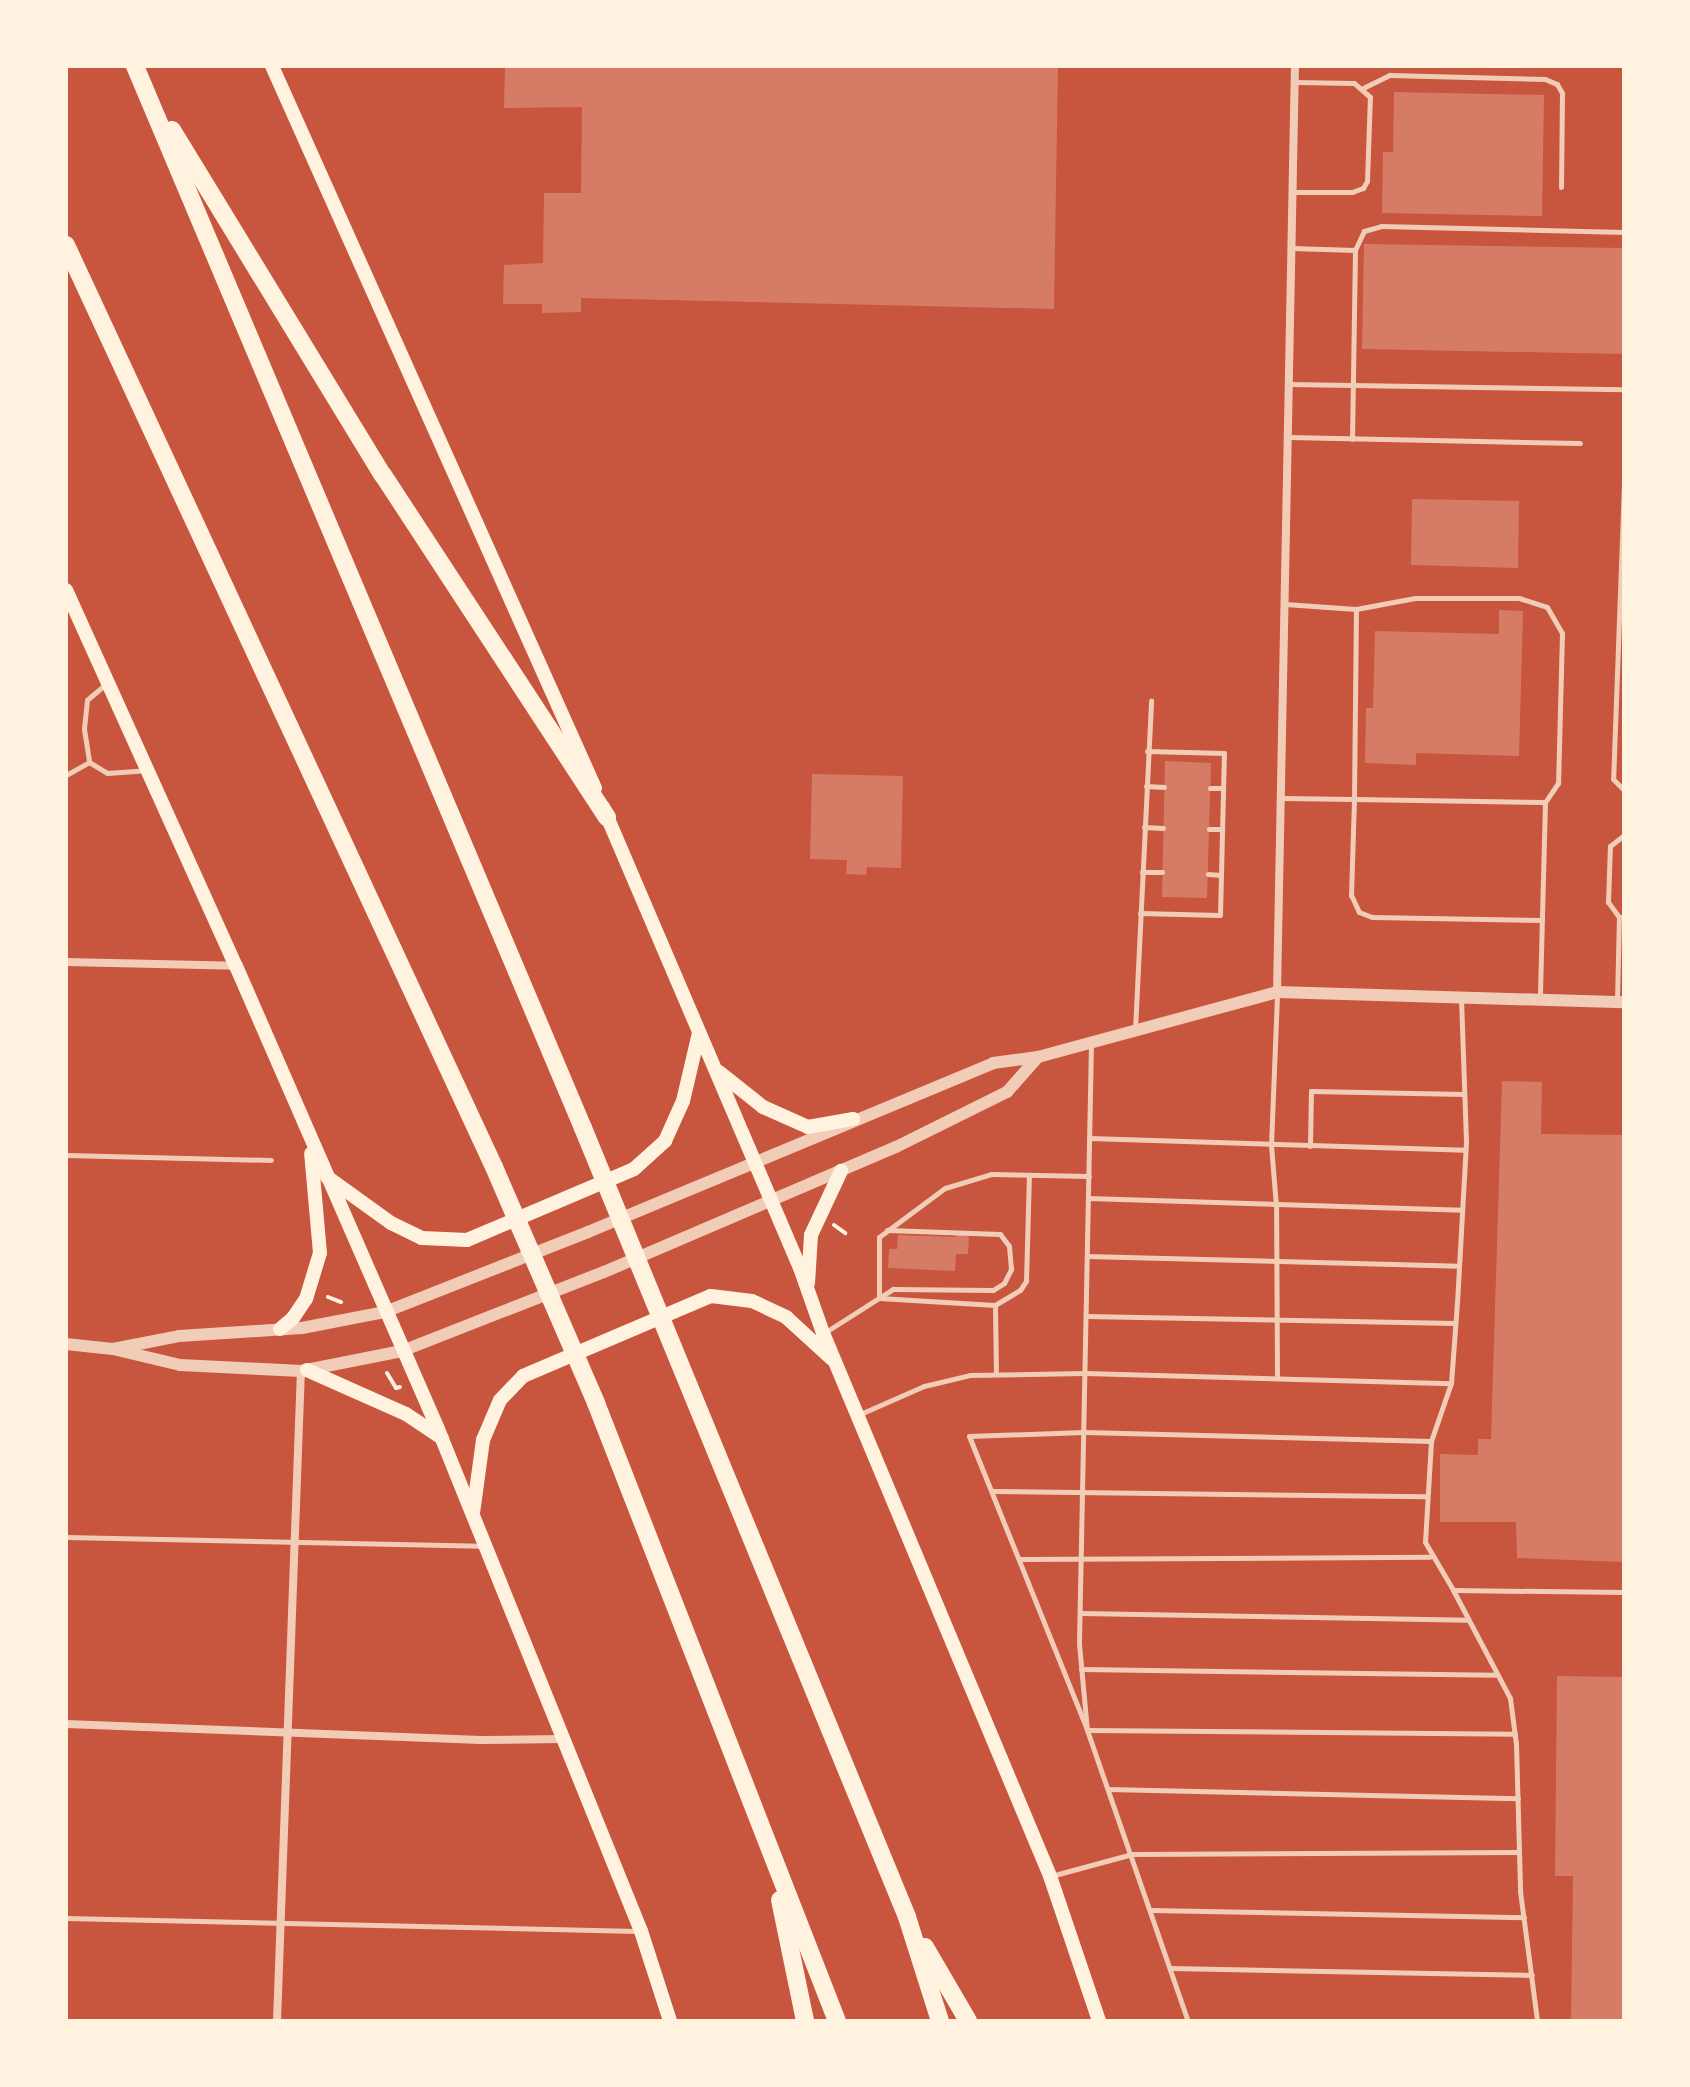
<!DOCTYPE html>
<style>
body{margin:0}
#map{position:relative;width:1690px;height:2087px;overflow:hidden;background:#c8553d;font-family:"Source Sans 3",sans-serif}
div>[style]{position:absolute}
[style*='--x']{left:calc(var(--x)*1px);top:calc(var(--y)*1px);width:calc(var(--w)*1px);rotate:calc(var(--a)*1deg)}
.building>*{inset:0;background:#d67c66}
.path>*{height:4px;margin:-2px;padding:0 2px;transform-origin:2px;border-radius:2px;background:#fff3e0}
.service>*{height:5px;margin:-2.5px;padding:0 2.5px;transform-origin:2.5px;border-radius:2.5px;background:#f1ccb7}
.minor>*{height:8px;margin:-4px;padding:0 4px;transform-origin:4px;border-radius:4px;background:#f1ccb7}
.tertiary>*{height:12px;margin:-6px;padding:0 6px;transform-origin:6px;border-radius:6px;background:#f1ccb7}
.secondary>*{height:14px;margin:-7px;padding:0 7px;transform-origin:7px;border-radius:7px;background:#fff3e0}
.motorway>*{height:18px;margin:-9px;padding:0 9px;transform-origin:9px;border-radius:9px;background:#fff3e0}
span{translate:-50% -50%;white-space:nowrap;text-align:center;line-height:1.15;-webkit-text-stroke:8px #fff3e0;paint-order:stroke}
.frame{position:absolute;inset:0;border:68px solid #fff3e0;pointer-events:none}
</style>
<div id="map">
<div class="building">
<i style="clip-path:polygon(505px 66px,1058px 66px,1054px 309px,581px 298px,581px 312px,542px 313px,542px 304px,503px 304px,504px 265px,543px 263px,544px 193px,581px 193px,582px 107px,504px 108px)"></i>
<i style="clip-path:polygon(1394px 92px,1544px 95px,1542px 216px,1382px 213px,1383px 152px,1393px 152px)"></i>
<i style="clip-path:polygon(1364px 244px,1624px 248px,1624px 354px,1362px 349px)"></i>
<i style="clip-path:polygon(1412px 499px,1519px 501px,1518px 568px,1411px 565px)"></i>
<i style="clip-path:polygon(1499px 610px,1523px 611px,1519px 756px,1416px 753px,1416px 765px,1365px 763px,1366px 708px,1373px 708px,1375px 631px,1499px 634px)"></i>
<i style="clip-path:polygon(1165px 761px,1211px 763px,1207px 898px,1162px 897px)"></i>
<i style="clip-path:polygon(812px 774px,903px 776px,901px 868px,867px 867px,866px 875px,846px 874px,847px 860px,810px 859px)"></i>
<i style="clip-path:polygon(1502px 1081px,1542px 1082px,1541px 1134px,1624px 1135px,1624px 1562px,1517px 1558px,1516px 1522px,1440px 1522px,1440px 1454px,1478px 1455px,1478px 1439px,1491px 1439px)"></i>
<i style="clip-path:polygon(956px 1233px,969px 1233px,968px 1254px,956px 1254px,955px 1271px,888px 1268px,889px 1249px,897px 1249px,898px 1235px,956px 1237px)"></i>
<i style="clip-path:polygon(1557px 1676px,1624px 1677px,1624px 2021px,1571px 2021px,1573px 1876px,1555px 1876px)"></i>
</div>
<div class="path">
<i style="--x:834;--y:1225;--w:14;--a:36"></i>
<i style="--x:328;--y:1297;--w:14;--a:21"></i>
<i style="--x:387;--y:1373;--w:17;--a:59"></i>
<i style="--x:396;--y:1388;--w:4;--a:-14"></i>
</div>
<div class="service">
<i style="--x:1363;--y:88;--w:30;--a:-26"></i>
<i style="--x:1390;--y:75;--w:155;--a:1.5"></i>
<i style="--x:1545;--y:79;--w:13;--a:23"></i>
<i style="--x:1557;--y:84;--w:10;--a:61"></i>
<i style="--x:1562;--y:93;--w:94;--a:90.6"></i>
<i style="--x:1293;--y:192;--w:59;--a:0"></i>
<i style="--x:1352;--y:192;--w:12;--a:-20"></i>
<i style="--x:1363;--y:188;--w:8;--a:-60"></i>
<i style="--x:1367;--y:181;--w:84;--a:-88"></i>
<i style="--x:1370;--y:97;--w:21;--a:-139"></i>
<i style="--x:1354;--y:83;--w:59;--a:-179"></i>
<i style="--x:1291;--y:248;--w:64;--a:1.8"></i>
<i style="--x:1355;--y:250;--w:189;--a:90.9"></i>
<i style="--x:1355;--y:250;--w:21;--a:-65"></i>
<i style="--x:1364;--y:231;--w:18;--a:-16"></i>
<i style="--x:1381;--y:226;--w:243;--a:1.4"></i>
<i style="--x:1289;--y:384;--w:335;--a:0.9"></i>
<i style="--x:1288;--y:437;--w:292;--a:1.2"></i>
<i style="--x:1624;--y:483;--w:296;--a:92.1"></i>
<i style="--x:1613;--y:779;--w:16;--a:45"></i>
<i style="--x:1285;--y:604;--w:71;--a:4"></i>
<i style="--x:1356;--y:609;--w:60;--a:-10.6"></i>
<i style="--x:1415;--y:598;--w:104;--a:0"></i>
<i style="--x:1519;--y:598;--w:29;--a:18"></i>
<i style="--x:1547;--y:607;--w:30;--a:60"></i>
<i style="--x:1562;--y:633;--w:150;--a:91.5"></i>
<i style="--x:1558;--y:783;--w:23;--a:124"></i>
<i style="--x:1545;--y:802;--w:196;--a:91.5"></i>
<i style="--x:107;--y:683;--w:26;--a:140"></i>
<i style="--x:87;--y:700;--w:29;--a:96"></i>
<i style="--x:84;--y:729;--w:33;--a:81"></i>
<i style="--x:89;--y:762;--w:21;--a:31"></i>
<i style="--x:107;--y:773;--w:39;--a:-4"></i>
<i style="--x:66;--y:775;--w:26;--a:-29"></i>
<i style="--x:1146;--y:786;--w:18;--a:3"></i>
<i style="--x:1210;--y:788;--w:13;--a:0"></i>
<i style="--x:1281;--y:798;--w:73;--a:0.8"></i>
<i style="--x:1354;--y:799;--w:190;--a:-89.4"></i>
<i style="--x:1144;--y:827;--w:19;--a:3"></i>
<i style="--x:1209;--y:829;--w:13;--a:0"></i>
<i style="--x:1142;--y:872;--w:20;--a:0"></i>
<i style="--x:1208;--y:874;--w:13;--a:4"></i>
<i style="--x:1140;--y:913;--w:80;--a:1.4"></i>
<i style="--x:1220;--y:915;--w:162;--a:-88.6"></i>
<i style="--x:1224;--y:753;--w:77;--a:-178.5"></i>
<i style="--x:1619;--y:917;--w:19;--a:-126"></i>
<i style="--x:1608;--y:902;--w:56;--a:-88"></i>
<i style="--x:1610;--y:846;--w:18;--a:-38"></i>
<i style="--x:1542;--y:920;--w:170;--a:-179"></i>
<i style="--x:1372;--y:917;--w:14;--a:-159"></i>
<i style="--x:1359;--y:912;--w:19;--a:-115"></i>
<i style="--x:1351;--y:895;--w:96;--a:-88.2"></i>
<i style="--x:1354;--y:799;--w:191;--a:0.9"></i>
<i style="--x:1461;--y:998;--w:144;--a:88"></i>
<i style="--x:1466;--y:1142;--w:160;--a:93.2"></i>
<i style="--x:1457;--y:1302;--w:81;--a:94.2"></i>
<i style="--x:1451;--y:1383;--w:61;--a:109"></i>
<i style="--x:1431;--y:1441;--w:101;--a:93.4"></i>
<i style="--x:1425;--y:1542;--w:56;--a:59.7"></i>
<i style="--x:1453;--y:1590;--w:171;--a:0.7"></i>
<i style="--x:1617;--y:1002;--w:85;--a:-88.7"></i>
<i style="--x:1619;--y:917;--w:5;--a:0"></i>
<i style="--x:1135;--y:1030;--w:330;--a:-87.2"></i>
<i style="--x:1091;--y:1044;--w:600;--a:91.15"></i>
<i style="--x:1079;--y:1644;--w:86;--a:84.7"></i>
<i style="--x:1087;--y:1730;--w:308;--a:70.9"></i>
<i style="--x:1089;--y:1138;--w:376;--a:1.8"></i>
<i style="--x:1310;--y:1146;--w:55;--a:-89"></i>
<i style="--x:1311;--y:1091;--w:153;--a:1.1"></i>
<i style="--x:66;--y:1155;--w:205;--a:1.4"></i>
<i style="--x:1088;--y:1198;--w:374;--a:1.8"></i>
<i style="--x:1087;--y:1256;--w:372;--a:1.5"></i>
<i style="--x:879;--y:1297;--w:60;--a:-90"></i>
<i style="--x:879;--y:1237;--w:82;--a:-36.6"></i>
<i style="--x:945;--y:1188;--w:48;--a:-16.9"></i>
<i style="--x:991;--y:1174;--w:98;--a:1.2"></i>
<i style="--x:879;--y:1298;--w:116;--a:3.5"></i>
<i style="--x:995;--y:1305;--w:29;--a:-31"></i>
<i style="--x:1020;--y:1290;--w:11;--a:-56"></i>
<i style="--x:1026;--y:1281;--w:106;--a:-88.4"></i>
<i style="--x:995;--y:1305;--w:69;--a:89.2"></i>
<i style="--x:1086;--y:1316;--w:369;--a:1.1"></i>
<i style="--x:824;--y:1333;--w:82;--a:-32.5"></i>
<i style="--x:893;--y:1289;--w:100;--a:0.6"></i>
<i style="--x:993;--y:1290;--w:13;--a:-32"></i>
<i style="--x:1004;--y:1283;--w:16;--a:-63"></i>
<i style="--x:1011;--y:1269;--w:23;--a:-95"></i>
<i style="--x:1009;--y:1246;--w:15;--a:-127"></i>
<i style="--x:1000;--y:1234;--w:113;--a:-178"></i>
<i style="--x:1277;--y:1378;--w:172;--a:-90.3"></i>
<i style="--x:1276;--y:1206;--w:61;--a:-94.7"></i>
<i style="--x:1271;--y:1145;--w:152;--a:-87.7"></i>
<i style="--x:858;--y:1415;--w:72;--a:-23.7"></i>
<i style="--x:924;--y:1386;--w:47;--a:-13.4"></i>
<i style="--x:970;--y:1375;--w:115;--a:-1"></i>
<i style="--x:1085;--y:1373;--w:366;--a:1.6"></i>
<i style="--x:1431;--y:1441;--w:347;--a:-178.5"></i>
<i style="--x:1084;--y:1432;--w:115;--a:178"></i>
<i style="--x:969;--y:1436;--w:317;--a:68.1"></i>
<i style="--x:1087;--y:1730;--w:428;--a:0.5"></i>
<i style="--x:993;--y:1491;--w:433;--a:0.7"></i>
<i style="--x:66;--y:1537;--w:415;--a:1.2"></i>
<i style="--x:1020;--y:1559;--w:410;--a:-0.3"></i>
<i style="--x:1453;--y:1590;--w:122;--a:62.2"></i>
<i style="--x:1510;--y:1698;--w:46;--a:82.6"></i>
<i style="--x:1516;--y:1744;--w:147;--a:88.4"></i>
<i style="--x:1520;--y:1891;--w:131;--a:82.5"></i>
<i style="--x:1080;--y:1613;--w:388;--a:1"></i>
<i style="--x:1081;--y:1669;--w:415;--a:0.8"></i>
<i style="--x:1108;--y:1789;--w:410;--a:1.3"></i>
<i style="--x:1051;--y:1876;--w:84;--a:-15.2"></i>
<i style="--x:1132;--y:1854;--w:387;--a:-0.3"></i>
<i style="--x:1151;--y:1910;--w:373;--a:1.1"></i>
<i style="--x:66;--y:1918;--w:571;--a:1.3"></i>
<i style="--x:1170;--y:1968;--w:362;--a:1.1"></i>
</div>
<div class="minor">
<i style="--x:66;--y:962;--w:170;--a:1.3"></i>
<i style="--x:1277;--y:992;--w:926;--a:-88.89"></i>
<i style="--x:66;--y:1724;--w:415;--a:2.2"></i>
<i style="--x:481;--y:1740;--w:81;--a:-0.7"></i>
<i style="--x:277;--y:2021;--w:650;--a:-87.89"></i>
</div>
<div class="tertiary">
<i style="--x:66;--y:1344;--w:47;--a:6.1"></i>
<i style="--x:113;--y:1349;--w:69;--a:13.4"></i>
<i style="--x:180;--y:1365;--w:121;--a:2.8"></i>
<i style="--x:301;--y:1371;--w:103;--a:-11.2"></i>
<i style="--x:402;--y:1351;--w:217;--a:-21.4"></i>
<i style="--x:604;--y:1272;--w:318;--a:-23.2"></i>
<i style="--x:896;--y:1147;--w:124;--a:-26.4"></i>
<i style="--x:1007;--y:1092;--w:47;--a:-48.5"></i>
<i style="--x:113;--y:1349;--w:67;--a:-11.1"></i>
<i style="--x:179;--y:1336;--w:123;--a:-3.7"></i>
<i style="--x:302;--y:1328;--w:85;--a:-10.9"></i>
<i style="--x:385;--y:1312;--w:218;--a:-21.5"></i>
<i style="--x:588;--y:1232;--w:439;--a:-22.6"></i>
<i style="--x:993;--y:1063;--w:45;--a:-7.6"></i>
<i style="--x:1038;--y:1057;--w:248;--a:-15.2"></i>
<i style="--x:1277;--y:992;--w:347;--a:1.7"></i>
</div>
<div class="secondary">
<i style="--x:272;--y:66;--w:791;--a:65.9"></i>
<i style="--x:66;--y:590;--w:413;--a:65.7"></i>
<i style="--x:236;--y:966;--w:505;--a:66.43"></i>
<i style="--x:438;--y:1429;--w:541;--a:67.98"></i>
<i style="--x:641;--y:1931;--w:95;--a:72.1"></i>
<i style="--x:603;--y:807;--w:501;--a:66.86"></i>
<i style="--x:800;--y:1268;--w:69;--a:70.5"></i>
<i style="--x:823;--y:1333;--w:589;--a:67.31"></i>
<i style="--x:1050;--y:1876;--w:153;--a:71.3"></i>
<i style="--x:719;--y:1072;--w:56;--a:38.5"></i>
<i style="--x:763;--y:1107;--w:49;--a:24"></i>
<i style="--x:808;--y:1127;--w:46;--a:-10.1"></i>
<i style="--x:327;--y:1177;--w:79;--a:35.7"></i>
<i style="--x:391;--y:1223;--w:34;--a:26"></i>
<i style="--x:422;--y:1238;--w:45;--a:2.5"></i>
<i style="--x:467;--y:1240;--w:181;--a:-23"></i>
<i style="--x:634;--y:1169;--w:42;--a:-42.1"></i>
<i style="--x:665;--y:1141;--w:44;--a:-65.8"></i>
<i style="--x:683;--y:1101;--w:70;--a:-76.8"></i>
<i style="--x:808;--y:1283;--w:48;--a:-86.4"></i>
<i style="--x:811;--y:1235;--w:71;--a:-64.9"></i>
<i style="--x:280;--y:1329;--w:17;--a:-40"></i>
<i style="--x:293;--y:1318;--w:23;--a:-56"></i>
<i style="--x:306;--y:1299;--w:48;--a:-73.1"></i>
<i style="--x:320;--y:1253;--w:100;--a:-95.1"></i>
<i style="--x:307;--y:1370;--w:108;--a:24"></i>
<i style="--x:406;--y:1414;--w:43;--a:33.7"></i>
<i style="--x:473;--y:1513;--w:74;--a:-82.2"></i>
<i style="--x:483;--y:1440;--w:43;--a:-67"></i>
<i style="--x:500;--y:1400;--w:33;--a:-46"></i>
<i style="--x:523;--y:1376;--w:204;--a:-23.1"></i>
<i style="--x:711;--y:1296;--w:41;--a:7"></i>
<i style="--x:752;--y:1301;--w:38;--a:25"></i>
<i style="--x:786;--y:1317;--w:62;--a:42.4"></i>
</div>
<div class="motorway">
<i style="--x:135;--y:66;--w:1153;--a:67.13"></i>
<i style="--x:583;--y:1128;--w:853;--a:67.67"></i>
<i style="--x:907;--y:1917;--w:109;--a:72.4"></i>
<i style="--x:172;--y:130;--w:404;--a:58.6"></i>
<i style="--x:383;--y:475;--w:409;--a:56.8"></i>
<i style="--x:66;--y:245;--w:1016;--a:65.1"></i>
<i style="--x:494;--y:1167;--w:257;--a:66.6"></i>
<i style="--x:596;--y:1403;--w:663;--a:68.7"></i>
<i style="--x:780;--y:1900;--w:124;--a:78.3"></i>
<i style="--x:925;--y:1947;--w:86;--a:59.8"></i>
</div>
<div class="frame"></div>
</div>
